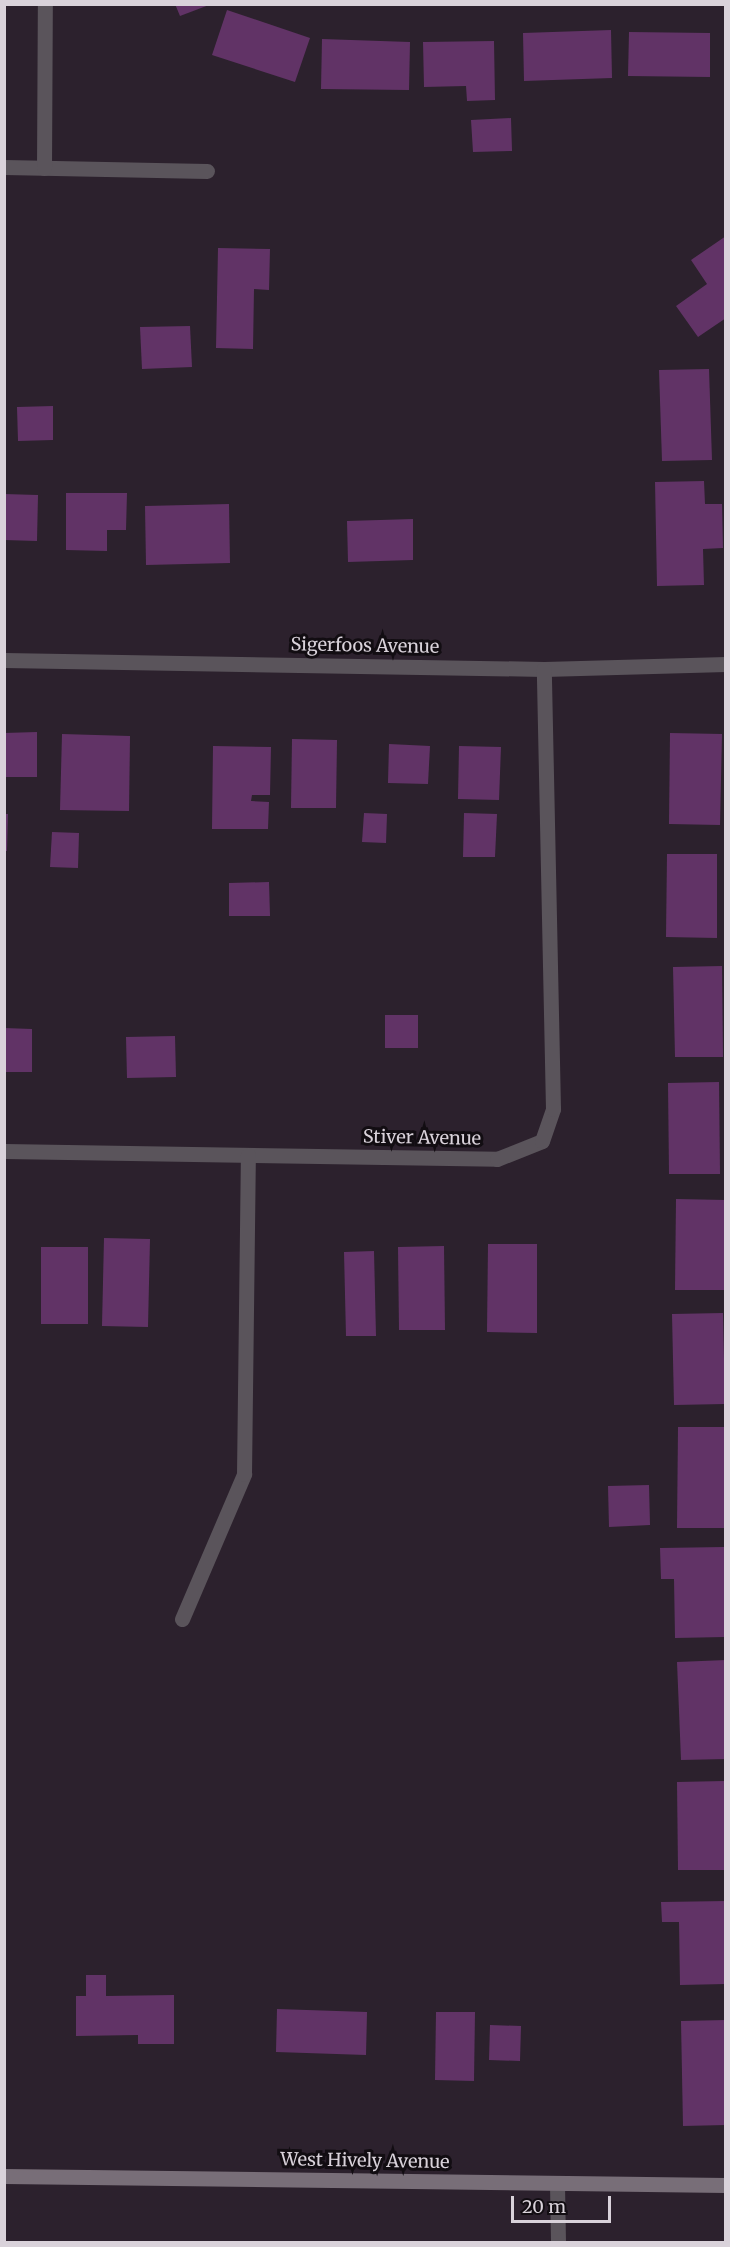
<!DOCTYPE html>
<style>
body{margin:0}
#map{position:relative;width:730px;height:2247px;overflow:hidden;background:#2c212d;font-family:Merriweather,serif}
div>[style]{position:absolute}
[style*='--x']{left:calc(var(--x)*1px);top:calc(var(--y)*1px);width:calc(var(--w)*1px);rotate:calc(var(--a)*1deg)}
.building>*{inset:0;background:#613366}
.lane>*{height:15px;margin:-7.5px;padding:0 7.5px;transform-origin:7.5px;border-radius:7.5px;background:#5a545b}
.street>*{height:15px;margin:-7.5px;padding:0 7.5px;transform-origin:7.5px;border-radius:7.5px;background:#5a545b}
.secondary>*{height:15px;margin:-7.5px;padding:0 7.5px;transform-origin:7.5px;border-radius:7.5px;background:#786e78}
span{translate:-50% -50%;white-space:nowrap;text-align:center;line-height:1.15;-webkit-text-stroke:6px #120d12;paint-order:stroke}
.street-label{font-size:18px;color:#d9d2da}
.frame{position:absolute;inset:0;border:6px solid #d9d2da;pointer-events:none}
.scale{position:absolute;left:511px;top:2196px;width:100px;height:27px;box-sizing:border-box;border:3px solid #d9d2da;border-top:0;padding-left:8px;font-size:18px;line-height:21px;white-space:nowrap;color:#d9d2da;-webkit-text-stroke:4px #120d12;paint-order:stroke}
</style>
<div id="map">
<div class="building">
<i style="clip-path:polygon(175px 4px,209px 4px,209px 5px,180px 16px)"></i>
<i style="clip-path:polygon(227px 10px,310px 38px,295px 82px,212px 55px)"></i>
<i style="clip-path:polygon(611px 30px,612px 78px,524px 81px,523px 33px)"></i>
<i style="clip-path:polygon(629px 32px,710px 33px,710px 77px,628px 76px)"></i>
<i style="clip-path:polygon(322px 39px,410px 42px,409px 90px,321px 89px)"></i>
<i style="clip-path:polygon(494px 41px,495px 100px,467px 101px,466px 86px,424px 87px,423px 42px)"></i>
<i style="clip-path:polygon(511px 118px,512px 151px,473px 152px,471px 120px)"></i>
<i style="clip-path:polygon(726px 236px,726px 318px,698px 337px,676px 306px,707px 284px,691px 260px)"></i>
<i style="clip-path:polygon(218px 248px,270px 249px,269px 290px,254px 289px,253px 349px,216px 348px)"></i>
<i style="clip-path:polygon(190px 326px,192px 367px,142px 369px,140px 327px)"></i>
<i style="clip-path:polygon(709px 369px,712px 460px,662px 461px,659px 370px)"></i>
<i style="clip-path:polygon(53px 406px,53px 440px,18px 441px,17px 407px)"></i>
<i style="clip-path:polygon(704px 481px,705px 504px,722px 504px,723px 548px,703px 549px,704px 585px,657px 586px,655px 482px)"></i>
<i style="clip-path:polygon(66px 493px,127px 493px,126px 530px,107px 530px,107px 551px,66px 550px)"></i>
<i style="clip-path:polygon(4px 494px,38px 495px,37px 541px,4px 540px)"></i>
<i style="clip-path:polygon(229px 504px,230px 563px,146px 565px,145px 506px)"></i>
<i style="clip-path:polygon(413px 519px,413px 560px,348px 562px,347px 521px)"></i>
<i style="clip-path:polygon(37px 732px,37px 777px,4px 777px,4px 733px)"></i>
<i style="clip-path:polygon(670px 733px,722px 734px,720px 825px,669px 824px)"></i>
<i style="clip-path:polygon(62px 734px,130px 736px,129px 811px,60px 810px)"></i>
<i style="clip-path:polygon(292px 739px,337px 740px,336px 808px,291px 808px)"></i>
<i style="clip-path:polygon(389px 744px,430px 746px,428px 784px,388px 783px)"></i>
<i style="clip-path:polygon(213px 746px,271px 747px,270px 795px,252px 795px,251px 801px,269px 802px,268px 829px,212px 829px)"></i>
<i style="clip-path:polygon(459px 746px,501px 747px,499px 800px,458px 799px)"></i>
<i style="clip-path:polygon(364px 813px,387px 814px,386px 843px,362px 842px)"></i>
<i style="clip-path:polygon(464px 813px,497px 814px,495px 857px,463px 857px)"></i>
<i style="clip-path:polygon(4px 814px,8px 814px,7px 851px,4px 851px)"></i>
<i style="clip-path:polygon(52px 832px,79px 833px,78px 868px,50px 867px)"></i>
<i style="clip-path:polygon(667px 854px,717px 854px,717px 938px,666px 937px)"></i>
<i style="clip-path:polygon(269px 882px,270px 916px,229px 916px,229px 883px)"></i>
<i style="clip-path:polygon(722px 966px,723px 1057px,675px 1057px,673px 967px)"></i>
<i style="clip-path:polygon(385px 1015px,418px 1015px,418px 1048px,385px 1048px)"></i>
<i style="clip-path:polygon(4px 1028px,32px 1029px,32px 1072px,4px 1072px)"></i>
<i style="clip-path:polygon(175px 1036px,176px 1077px,127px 1078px,126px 1037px)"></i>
<i style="clip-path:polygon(719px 1082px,720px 1174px,669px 1174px,668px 1083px)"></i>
<i style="clip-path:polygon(676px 1199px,726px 1200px,725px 1290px,675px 1290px)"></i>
<i style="clip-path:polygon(104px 1238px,150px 1239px,148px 1327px,102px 1326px)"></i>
<i style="clip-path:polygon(488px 1244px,537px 1244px,537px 1333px,487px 1332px)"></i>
<i style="clip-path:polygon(444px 1246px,445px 1330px,399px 1330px,398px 1247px)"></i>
<i style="clip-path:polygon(41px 1247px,88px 1247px,88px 1324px,41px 1324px)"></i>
<i style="clip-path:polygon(374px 1251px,376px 1336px,346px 1336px,344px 1252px)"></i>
<i style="clip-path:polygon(723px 1313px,725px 1404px,674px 1405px,672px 1314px)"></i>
<i style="clip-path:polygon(678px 1427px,726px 1427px,726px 1528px,677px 1528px)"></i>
<i style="clip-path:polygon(649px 1485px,650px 1525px,609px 1527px,608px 1486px)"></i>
<i style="clip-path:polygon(724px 1547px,725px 1637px,675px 1638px,674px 1579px,661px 1579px,660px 1548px)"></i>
<i style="clip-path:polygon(726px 1660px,726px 1759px,681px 1760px,677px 1662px)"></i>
<i style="clip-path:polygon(724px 1781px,726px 1870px,678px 1870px,677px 1782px)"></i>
<i style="clip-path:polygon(726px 1901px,726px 1984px,680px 1985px,679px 1922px,662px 1922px,661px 1902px)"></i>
<i style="clip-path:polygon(86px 1975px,106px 1975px,106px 1996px,174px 1995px,174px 2044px,138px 2044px,138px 2035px,76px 2036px,76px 1996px,86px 1996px)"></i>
<i style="clip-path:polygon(277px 2009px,367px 2012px,366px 2055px,276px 2052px)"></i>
<i style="clip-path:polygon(436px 2012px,475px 2012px,474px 2081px,435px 2080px)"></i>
<i style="clip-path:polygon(726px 2020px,726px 2125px,683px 2126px,681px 2021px)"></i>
<i style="clip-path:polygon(490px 2025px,521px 2026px,520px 2061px,489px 2060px)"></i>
</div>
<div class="lane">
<i style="--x:557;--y:2184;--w:58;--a:89"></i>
</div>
<div class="street">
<i style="--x:4;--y:167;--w:203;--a:1.1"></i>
<i style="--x:44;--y:168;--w:164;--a:-89.7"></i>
<i style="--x:4;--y:660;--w:540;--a:0.95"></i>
<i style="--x:544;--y:669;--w:182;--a:-1.6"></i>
<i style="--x:4;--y:1151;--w:493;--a:0.9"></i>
<i style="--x:497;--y:1159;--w:48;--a:-21.8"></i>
<i style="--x:542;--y:1141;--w:34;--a:-71"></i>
<i style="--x:553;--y:1109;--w:440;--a:-91.2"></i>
<i style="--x:182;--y:1619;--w:158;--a:-66.8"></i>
<i style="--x:244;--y:1474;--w:319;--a:-89.3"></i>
</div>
<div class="secondary">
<i style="--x:4;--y:2176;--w:722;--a:0.71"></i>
</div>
<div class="street-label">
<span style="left:365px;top:646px;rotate:1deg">Sigerfoos Avenue</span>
<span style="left:422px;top:1138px;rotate:1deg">Stiver Avenue</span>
<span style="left:365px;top:2161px;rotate:1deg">West Hively Avenue</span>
</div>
<div class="frame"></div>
<div class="scale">20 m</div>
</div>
